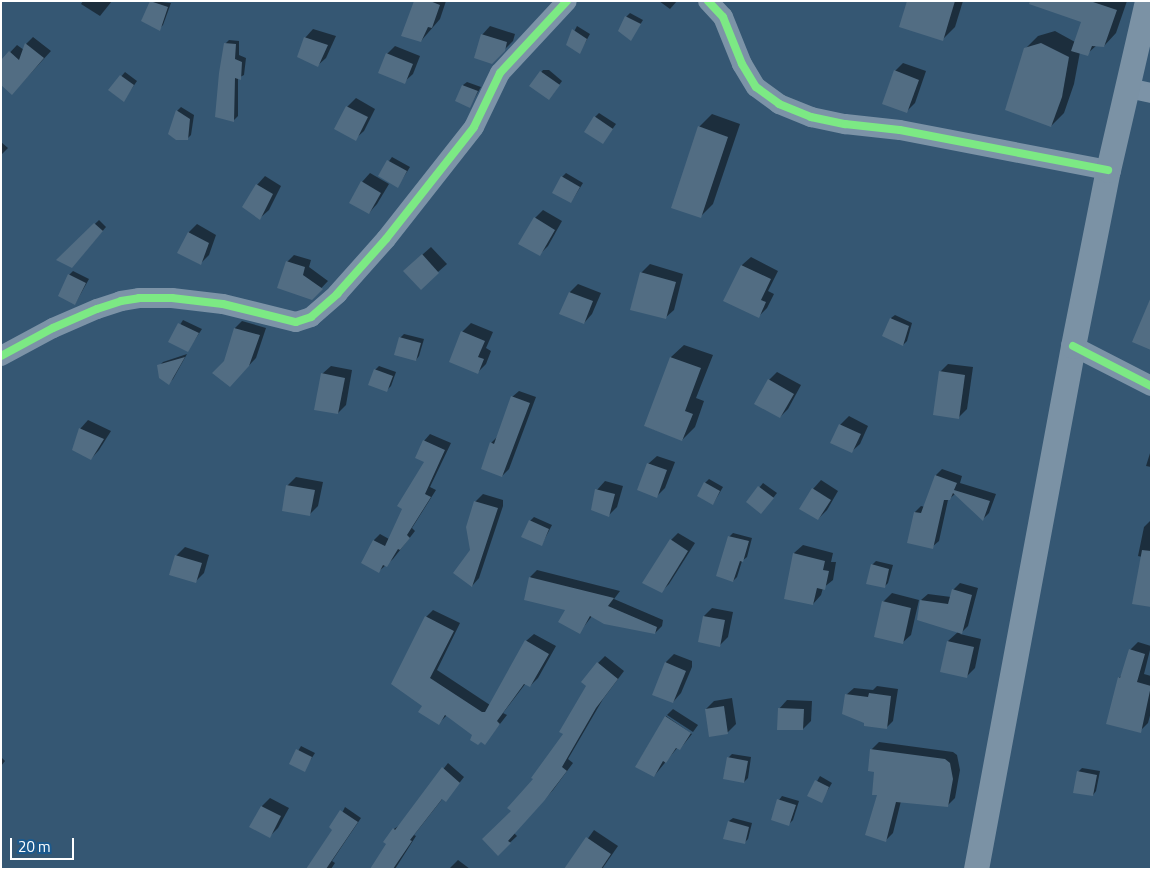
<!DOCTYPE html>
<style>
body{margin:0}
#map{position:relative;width:1152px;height:870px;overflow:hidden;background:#355773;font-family:"Titillium Web",sans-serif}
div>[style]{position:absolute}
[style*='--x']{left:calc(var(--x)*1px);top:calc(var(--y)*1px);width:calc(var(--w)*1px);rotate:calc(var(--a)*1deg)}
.shadow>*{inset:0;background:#0007}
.building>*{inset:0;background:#526d83}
.minor>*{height:20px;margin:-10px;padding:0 10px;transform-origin:10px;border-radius:10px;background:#7c93a7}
.major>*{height:25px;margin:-12.5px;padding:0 12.5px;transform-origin:12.5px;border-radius:12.5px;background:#7b92a5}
.cycleway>*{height:8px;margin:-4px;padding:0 4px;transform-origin:4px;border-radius:4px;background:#7ce984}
span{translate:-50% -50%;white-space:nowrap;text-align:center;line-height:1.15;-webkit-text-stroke:4.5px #1b598d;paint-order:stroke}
.frame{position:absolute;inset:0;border:2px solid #fff;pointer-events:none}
.scale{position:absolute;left:10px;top:838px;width:64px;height:22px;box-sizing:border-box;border:2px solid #fff;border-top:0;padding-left:6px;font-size:15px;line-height:18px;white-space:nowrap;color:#fff;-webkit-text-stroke:4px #1b598d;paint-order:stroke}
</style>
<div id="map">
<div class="shadow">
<i style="clip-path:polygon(83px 1px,112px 1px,100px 16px,81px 4px)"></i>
<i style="clip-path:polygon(152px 1px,171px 3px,163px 25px,159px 29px,142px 20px)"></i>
<i style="clip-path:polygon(415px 1px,446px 1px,440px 19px,421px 41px)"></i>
<i style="clip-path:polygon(659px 1px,677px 1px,670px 9px)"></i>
<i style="clip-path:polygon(908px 1px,963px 1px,955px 27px,943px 39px)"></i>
<i style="clip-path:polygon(1048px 1px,1127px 1px,1116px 33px,1104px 46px,1097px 45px,1087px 54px,1080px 52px,1074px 84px,1064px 113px,1051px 126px,1025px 49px,1038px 36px,1055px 31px,1075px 42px,1083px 21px)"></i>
<i style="clip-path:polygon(630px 13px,643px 20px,631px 39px,626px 17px)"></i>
<i style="clip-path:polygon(490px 26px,515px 34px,513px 41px,500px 54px,482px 35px)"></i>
<i style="clip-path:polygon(577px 26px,590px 34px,580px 52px,567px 45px)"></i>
<i style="clip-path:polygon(313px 29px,336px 36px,326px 58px,317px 66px,305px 38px)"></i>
<i style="clip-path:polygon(33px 37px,51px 51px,19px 86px,1px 62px,17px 45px,24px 50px,26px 44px)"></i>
<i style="clip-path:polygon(229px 40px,239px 41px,239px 55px,246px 58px,244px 75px,238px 78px,238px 116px,234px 120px,225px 44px)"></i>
<i style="clip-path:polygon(395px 46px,420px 56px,413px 74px,404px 82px,387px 54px)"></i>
<i style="clip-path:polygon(903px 63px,926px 71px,915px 103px,907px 111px,895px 71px)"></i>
<i style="clip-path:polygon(543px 70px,549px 70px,562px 81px,552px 95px,539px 75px)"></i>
<i style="clip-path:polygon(125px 72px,137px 81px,124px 100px,110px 90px)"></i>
<i style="clip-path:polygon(467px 82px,481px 87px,470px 106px,463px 85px)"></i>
<i style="clip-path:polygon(356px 98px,375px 109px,364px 131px,355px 139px,336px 129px,347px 107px)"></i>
<i style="clip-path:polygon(181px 107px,194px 115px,191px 135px,187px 139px,177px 111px)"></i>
<i style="clip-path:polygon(599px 113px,616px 124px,603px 142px,595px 117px)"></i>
<i style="clip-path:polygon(712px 114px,740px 124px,713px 204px,701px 216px,699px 127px)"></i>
<i style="clip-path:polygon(1px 142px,8px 148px,1px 155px)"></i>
<i style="clip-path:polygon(392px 157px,410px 167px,398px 186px,379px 175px)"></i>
<i style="clip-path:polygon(370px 173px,389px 184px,377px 204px,369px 213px,362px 182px)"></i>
<i style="clip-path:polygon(566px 173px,583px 183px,571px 202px,562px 177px)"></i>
<i style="clip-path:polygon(265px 176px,281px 186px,269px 210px,260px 218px,257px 185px)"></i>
<i style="clip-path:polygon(543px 210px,562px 221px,548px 246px,539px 255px,535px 218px)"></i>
<i style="clip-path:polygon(99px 220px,106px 227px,75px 263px,62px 256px)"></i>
<i style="clip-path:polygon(197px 224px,216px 235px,209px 255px,200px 264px,179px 252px,189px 232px)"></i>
<i style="clip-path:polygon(431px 247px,447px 264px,438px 272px,413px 263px)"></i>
<i style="clip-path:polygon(294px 255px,311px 260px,309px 267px,328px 281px,312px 298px,287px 262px)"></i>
<i style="clip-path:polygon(751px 257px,778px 271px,768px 291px,774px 294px,767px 308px,759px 316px,725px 300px,742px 265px)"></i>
<i style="clip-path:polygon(650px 264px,683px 274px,674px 310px,665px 318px,641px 273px)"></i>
<i style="clip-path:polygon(73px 271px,89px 279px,75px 304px,69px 275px)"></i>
<i style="clip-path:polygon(578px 284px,601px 293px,592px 314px,584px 323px,561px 314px,570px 292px)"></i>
<i style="clip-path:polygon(895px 315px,912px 323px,907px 341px,903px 345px,891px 318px)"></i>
<i style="clip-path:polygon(183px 320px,202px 329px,188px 350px,170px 341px)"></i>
<i style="clip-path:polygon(242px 321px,266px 328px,256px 358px,237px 378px,235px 328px)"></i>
<i style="clip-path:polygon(471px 323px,493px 332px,486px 348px,491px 351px,486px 364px,477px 373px,450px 361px,462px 332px)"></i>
<i style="clip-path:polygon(404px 334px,424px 339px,419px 356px,416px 360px,400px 338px)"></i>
<i style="clip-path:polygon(684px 345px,713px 355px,696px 398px,704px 401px,695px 427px,682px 440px,645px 426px,671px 357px)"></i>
<i style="clip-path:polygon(187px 354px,173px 379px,169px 383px,159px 366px,163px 362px)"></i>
<i style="clip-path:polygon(948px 364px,973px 367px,967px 409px,959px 417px,940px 372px)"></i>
<i style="clip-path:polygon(331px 366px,352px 370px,346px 405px,338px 413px,322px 374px)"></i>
<i style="clip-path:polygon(379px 366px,396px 372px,391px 386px,387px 390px,375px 370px)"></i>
<i style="clip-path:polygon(777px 372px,801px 385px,788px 409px,780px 417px,769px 380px)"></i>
<i style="clip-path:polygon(519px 391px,536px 397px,509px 469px,502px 476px,491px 443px,498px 436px,512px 397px)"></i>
<i style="clip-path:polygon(849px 416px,868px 426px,860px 444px,851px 452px,840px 425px)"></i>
<i style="clip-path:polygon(88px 420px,111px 431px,99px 450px,91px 459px,80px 429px)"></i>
<i style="clip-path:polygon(430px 434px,451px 443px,430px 487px,436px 490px,412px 528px,415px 531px,393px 559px,379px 571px,374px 540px,380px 534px,389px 539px,426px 462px,424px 441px)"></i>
<i style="clip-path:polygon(1151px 450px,1151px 467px,1146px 466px)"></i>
<i style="clip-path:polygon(657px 456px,675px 462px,665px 488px,657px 496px,648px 464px)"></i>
<i style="clip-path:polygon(942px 469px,962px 476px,960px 483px,996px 494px,989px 513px,983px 519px,955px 494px,948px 500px,939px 541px,932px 547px,908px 542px,915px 512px,921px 506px,925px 507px,936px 475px)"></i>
<i style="clip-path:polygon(296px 477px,323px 482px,318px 506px,310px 514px,287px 486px)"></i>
<i style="clip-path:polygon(709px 479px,723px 487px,713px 504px,705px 483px)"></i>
<i style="clip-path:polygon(821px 480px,838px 491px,827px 510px,818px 519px,813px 489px)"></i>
<i style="clip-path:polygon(605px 481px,623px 486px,617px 507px,609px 515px,597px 490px)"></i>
<i style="clip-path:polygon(763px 483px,777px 493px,765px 508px,748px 502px)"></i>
<i style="clip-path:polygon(483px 494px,503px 500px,503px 506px,479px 578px,472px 586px,475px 502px)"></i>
<i style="clip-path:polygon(534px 517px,552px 525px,542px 544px,530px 521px)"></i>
<i style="clip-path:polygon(1151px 520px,1151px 606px,1142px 557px,1138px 556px,1144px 527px)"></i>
<i style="clip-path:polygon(678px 533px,695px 543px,669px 584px,662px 591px,671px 540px)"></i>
<i style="clip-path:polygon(733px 533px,752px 538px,747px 557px,742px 561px,737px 577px,733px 581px,729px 537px)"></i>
<i style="clip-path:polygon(803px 545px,833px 553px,831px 562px,836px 562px,833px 580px,823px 588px,821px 595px,813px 604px,794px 553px)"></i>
<i style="clip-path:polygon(185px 547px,209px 555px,204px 573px,195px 582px,176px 556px)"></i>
<i style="clip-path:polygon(876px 561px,893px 565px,888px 583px,884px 587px,872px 565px)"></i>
<i style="clip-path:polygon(537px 570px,620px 591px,614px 599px,663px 620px,662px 626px,655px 633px,592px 616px,579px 633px,567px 610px,530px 577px)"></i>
<i style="clip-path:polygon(960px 583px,978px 588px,968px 626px,960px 634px,981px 639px,975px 668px,966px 677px,948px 641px,959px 631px,921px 600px,928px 594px,951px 597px,953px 590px)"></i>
<i style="clip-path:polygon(892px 593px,919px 600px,911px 635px,902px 643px,883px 602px)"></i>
<i style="clip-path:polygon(712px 608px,733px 612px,728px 637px,720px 645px,704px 616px)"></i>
<i style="clip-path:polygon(433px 610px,460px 623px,437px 670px,490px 705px,526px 641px,534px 634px,556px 646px,538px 678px,530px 686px,526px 683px,503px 713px,507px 715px,485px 743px,447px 715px,438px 724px,423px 706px,426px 617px)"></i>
<i style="clip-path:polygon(1138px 642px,1151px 646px,1144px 674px,1151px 676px,1151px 712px,1148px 723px,1140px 731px,1119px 678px,1122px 675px,1130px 650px)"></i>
<i style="clip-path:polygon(674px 654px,692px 661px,692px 667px,681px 693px,673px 702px,653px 694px,666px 662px)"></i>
<i style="clip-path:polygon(605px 656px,624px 671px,603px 699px,568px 759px,573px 763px,553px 790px,514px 833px,517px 836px,498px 854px,513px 811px,565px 734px,598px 663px)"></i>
<i style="clip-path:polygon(877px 686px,898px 689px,893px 721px,886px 728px,846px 695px,854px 688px,873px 690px)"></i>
<i style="clip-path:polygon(732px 698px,736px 724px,728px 732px,710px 735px,706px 709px,714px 701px)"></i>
<i style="clip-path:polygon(787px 700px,812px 701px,811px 721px,803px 729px,779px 709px)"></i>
<i style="clip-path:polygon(673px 709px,698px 725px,693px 732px,667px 715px)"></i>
<i style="clip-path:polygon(666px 716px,692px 734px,680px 749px,678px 747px,654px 776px,636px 766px)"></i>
<i style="clip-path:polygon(879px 742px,953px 752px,957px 755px,960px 770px,955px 798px,947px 806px,901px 801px,893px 833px,886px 840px,871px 750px)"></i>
<i style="clip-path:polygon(301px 746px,315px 753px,304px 770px,291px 763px)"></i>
<i style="clip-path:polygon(732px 754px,751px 757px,748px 778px,744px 782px,728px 758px)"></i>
<i style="clip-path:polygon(1px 757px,5px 761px,1px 766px)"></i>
<i style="clip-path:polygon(448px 763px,464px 777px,450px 795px,443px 798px,414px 835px,416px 836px,395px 869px,371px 869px,388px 844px,394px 829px,400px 825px)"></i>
<i style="clip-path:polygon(1082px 768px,1100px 771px,1096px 791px,1093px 795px,1078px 772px)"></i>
<i style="clip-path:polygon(820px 776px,832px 783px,821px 801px,809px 795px)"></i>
<i style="clip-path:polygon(782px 796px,799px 801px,793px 820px,789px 824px,779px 800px)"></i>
<i style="clip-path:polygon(270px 798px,289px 808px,278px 828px,270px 836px,262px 806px)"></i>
<i style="clip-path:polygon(345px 807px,361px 818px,332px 861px,335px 863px,331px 869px,308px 869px,334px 829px)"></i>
<i style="clip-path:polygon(733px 818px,752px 823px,748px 839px,744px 843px,729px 821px)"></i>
<i style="clip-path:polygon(594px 830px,618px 846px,602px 869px,566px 869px)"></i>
<i style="clip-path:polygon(458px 860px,470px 869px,449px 869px)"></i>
</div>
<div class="building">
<i style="clip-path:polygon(150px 1px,168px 7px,160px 31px,141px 21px)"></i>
<i style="clip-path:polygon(414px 1px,430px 1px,440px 5px,432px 28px,428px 27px,421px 42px,401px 36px)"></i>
<i style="clip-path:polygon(907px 1px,955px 1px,943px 41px,899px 27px)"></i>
<i style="clip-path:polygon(1030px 1px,1090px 1px,1117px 10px,1104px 47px,1092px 46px,1088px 56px,1071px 51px,1081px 22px,1029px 4px)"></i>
<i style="clip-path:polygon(625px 16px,641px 24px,631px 41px,618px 31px)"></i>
<i style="clip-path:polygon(572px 29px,587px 39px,580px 54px,566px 45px)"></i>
<i style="clip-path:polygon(481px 34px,507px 42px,505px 51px,492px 64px,474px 58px)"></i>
<i style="clip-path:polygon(304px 37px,328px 45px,318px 67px,297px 57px)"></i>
<i style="clip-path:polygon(25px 43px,44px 58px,12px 95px,1px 85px,1px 60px,9px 51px,19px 60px)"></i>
<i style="clip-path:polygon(224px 43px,236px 44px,235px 59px,242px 62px,241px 80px,235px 78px,234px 122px,215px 117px,219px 73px)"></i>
<i style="clip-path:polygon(1041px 43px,1069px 57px,1062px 97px,1051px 127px,1005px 110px,1024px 48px)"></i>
<i style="clip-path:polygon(386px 53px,413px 64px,405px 84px,378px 73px)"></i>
<i style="clip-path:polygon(894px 70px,919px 80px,907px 113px,882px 104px)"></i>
<i style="clip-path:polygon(540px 71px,560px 85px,549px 100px,529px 86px)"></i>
<i style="clip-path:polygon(120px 75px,134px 85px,124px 102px,108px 90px)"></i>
<i style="clip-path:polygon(462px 85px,478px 91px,470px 108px,455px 101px)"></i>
<i style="clip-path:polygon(346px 106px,368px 117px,356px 141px,334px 129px)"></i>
<i style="clip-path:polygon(176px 110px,190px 119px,188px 140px,176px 140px,168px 134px)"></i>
<i style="clip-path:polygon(594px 116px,613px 129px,603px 144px,584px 132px)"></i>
<i style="clip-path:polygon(698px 126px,728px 137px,701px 218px,671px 208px)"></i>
<i style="clip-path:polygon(387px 160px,407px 171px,398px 188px,378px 176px)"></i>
<i style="clip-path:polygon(561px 176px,580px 187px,571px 203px,552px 193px)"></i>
<i style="clip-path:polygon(361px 181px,381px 193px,369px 214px,349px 203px)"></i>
<i style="clip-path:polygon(256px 184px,273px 194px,260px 220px,242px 207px)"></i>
<i style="clip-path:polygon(534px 217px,555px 230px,540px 256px,518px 244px)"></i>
<i style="clip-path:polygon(94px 223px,103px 231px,72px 268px,56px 260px)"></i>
<i style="clip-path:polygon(188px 232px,209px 243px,201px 265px,177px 253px)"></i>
<i style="clip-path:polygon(422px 254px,439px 273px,421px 290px,403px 271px)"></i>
<i style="clip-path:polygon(286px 261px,305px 267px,303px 275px,323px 289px,312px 300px,277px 288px)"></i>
<i style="clip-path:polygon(741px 265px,771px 279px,761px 300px,766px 302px,759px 318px,723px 301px)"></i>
<i style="clip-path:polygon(640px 272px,676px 282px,666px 319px,630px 310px)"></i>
<i style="clip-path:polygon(68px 274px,86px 283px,75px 305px,58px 296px)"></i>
<i style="clip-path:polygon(569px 292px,593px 301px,584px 324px,559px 314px)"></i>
<i style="clip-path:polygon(1151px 297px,1151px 350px,1132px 342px)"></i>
<i style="clip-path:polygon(890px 318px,909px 326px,903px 346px,882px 336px)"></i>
<i style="clip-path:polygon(178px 323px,199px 333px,188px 352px,168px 342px)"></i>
<i style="clip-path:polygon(234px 328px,260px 335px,249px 366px,230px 387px,212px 373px,224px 361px)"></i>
<i style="clip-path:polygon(461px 331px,485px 341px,478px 357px,484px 359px,478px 374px,449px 362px)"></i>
<i style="clip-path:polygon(399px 337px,421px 343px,416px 361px,394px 355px)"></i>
<i style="clip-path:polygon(185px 357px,169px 385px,159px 378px,157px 365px)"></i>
<i style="clip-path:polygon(670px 357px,701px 368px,685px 411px,693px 414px,682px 441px,644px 426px)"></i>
<i style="clip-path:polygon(374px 369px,393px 376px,387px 392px,368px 385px)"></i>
<i style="clip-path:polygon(939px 371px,965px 375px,959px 419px,933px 415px)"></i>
<i style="clip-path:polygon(321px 373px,345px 378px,338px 414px,314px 410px)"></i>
<i style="clip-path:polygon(768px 379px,794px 394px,780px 418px,754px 404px)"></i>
<i style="clip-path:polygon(511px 396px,530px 403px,502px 477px,481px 469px,490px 442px,494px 444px)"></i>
<i style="clip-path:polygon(839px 424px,861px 434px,852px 453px,830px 443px)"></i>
<i style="clip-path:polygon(79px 428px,104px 439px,91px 460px,72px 450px)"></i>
<i style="clip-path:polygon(423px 440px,445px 450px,425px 494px,431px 497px,407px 535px,410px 538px,400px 550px,398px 549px,387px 567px,383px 565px,379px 573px,361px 563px,373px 540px,385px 546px,402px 509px,397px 506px,424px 462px,415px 458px)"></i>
<i style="clip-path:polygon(647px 463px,667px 470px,657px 498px,637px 490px)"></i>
<i style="clip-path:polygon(935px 475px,957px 483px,954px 490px,990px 501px,983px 521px,953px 493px,950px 500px,944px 500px,933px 549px,907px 543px,914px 512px,921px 513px)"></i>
<i style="clip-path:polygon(704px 482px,720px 491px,713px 505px,697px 496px)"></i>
<i style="clip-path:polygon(286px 485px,315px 490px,310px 516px,282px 511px)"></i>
<i style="clip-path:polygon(758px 486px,774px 498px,761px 514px,746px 502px)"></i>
<i style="clip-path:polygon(812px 488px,831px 500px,818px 520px,799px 509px)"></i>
<i style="clip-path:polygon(595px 489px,615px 494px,609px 517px,591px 510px)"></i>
<i style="clip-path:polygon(474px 501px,498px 508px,472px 587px,453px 573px,470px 550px,466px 527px)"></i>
<i style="clip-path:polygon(529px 520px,549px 529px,542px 546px,521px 537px)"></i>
<i style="clip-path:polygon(728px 536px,749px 541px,743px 562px,740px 561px,733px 582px,716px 576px)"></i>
<i style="clip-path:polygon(670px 539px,688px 551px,662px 593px,642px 583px)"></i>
<i style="clip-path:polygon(1142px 550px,1151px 551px,1151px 607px,1132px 604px)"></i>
<i style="clip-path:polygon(793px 553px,825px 561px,823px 570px,829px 571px,825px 590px,817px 588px,813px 605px,784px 599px)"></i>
<i style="clip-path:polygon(175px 555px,202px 563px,196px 583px,169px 575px)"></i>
<i style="clip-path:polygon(871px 564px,889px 569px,885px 588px,866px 584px)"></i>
<i style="clip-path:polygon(529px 577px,614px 598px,608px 606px,657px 627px,655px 634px,604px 624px,590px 616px,580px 634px,558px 622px,565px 610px,524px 600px)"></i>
<i style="clip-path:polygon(952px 589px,972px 595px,962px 634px,917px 620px,920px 600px,948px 604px)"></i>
<i style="clip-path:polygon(882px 601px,911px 608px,903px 644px,874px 637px)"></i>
<i style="clip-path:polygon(425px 616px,454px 631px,430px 678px,482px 712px,485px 712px,525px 640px,549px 654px,530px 687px,524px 684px,497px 721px,500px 724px,485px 745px,481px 742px,478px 745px,470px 740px,472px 735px,445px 715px,439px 725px,418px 712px,422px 706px,391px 684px)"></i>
<i style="clip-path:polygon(703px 616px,725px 620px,720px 647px,698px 642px)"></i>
<i style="clip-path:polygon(947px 641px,974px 647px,967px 678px,940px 672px)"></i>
<i style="clip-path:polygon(1129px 649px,1145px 654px,1137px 682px,1151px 686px,1141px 733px,1106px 724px,1118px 677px,1120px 678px)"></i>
<i style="clip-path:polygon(597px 662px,618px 679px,596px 708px,562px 767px,567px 771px,544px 801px,508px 841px,511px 843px,498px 856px,482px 839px,511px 811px,507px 808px,533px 779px,531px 778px,563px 734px,559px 732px,586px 686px,581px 682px)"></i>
<i style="clip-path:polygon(665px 662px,686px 671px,673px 703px,652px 695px)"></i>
<i style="clip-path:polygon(869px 693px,891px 696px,887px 729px,864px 726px,864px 723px,842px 714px,845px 694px,868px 697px)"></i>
<i style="clip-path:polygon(724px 706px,728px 734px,709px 737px,705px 709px)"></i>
<i style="clip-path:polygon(778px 708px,804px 709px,803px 730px,777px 730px)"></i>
<i style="clip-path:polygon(665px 716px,691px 733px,680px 750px,676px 748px,666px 763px,663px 761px,654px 777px,635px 767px)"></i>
<i style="clip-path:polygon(296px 749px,312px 757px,305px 772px,289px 764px)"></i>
<i style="clip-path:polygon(870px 749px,945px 759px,950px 763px,953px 779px,948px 807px,896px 802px,886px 842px,865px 835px,877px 795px,872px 795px,874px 772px,868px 771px)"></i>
<i style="clip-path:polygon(727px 757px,748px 761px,744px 783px,723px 779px)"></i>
<i style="clip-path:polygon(442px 767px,460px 783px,446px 802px,442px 799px,410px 840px,412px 841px,393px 869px,370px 869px,386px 844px,383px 842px,393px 828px,395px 830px)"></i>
<i style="clip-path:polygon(1077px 771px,1097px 775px,1093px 796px,1073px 793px)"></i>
<i style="clip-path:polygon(815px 780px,829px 787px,822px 803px,807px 796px)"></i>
<i style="clip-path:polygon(777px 799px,796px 805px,789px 826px,771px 820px)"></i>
<i style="clip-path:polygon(261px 806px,281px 816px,270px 838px,249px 827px)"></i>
<i style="clip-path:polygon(340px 810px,358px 822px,326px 869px,306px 869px,332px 830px,329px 827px)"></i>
<i style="clip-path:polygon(728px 821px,749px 827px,745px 844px,723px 839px)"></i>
<i style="clip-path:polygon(586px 837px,611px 854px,601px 869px,564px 869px)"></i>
</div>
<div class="minor">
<i style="--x:708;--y:1;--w:22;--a:47"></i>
<i style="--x:723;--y:17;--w:51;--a:68"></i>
<i style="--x:742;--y:64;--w:27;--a:59"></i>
<i style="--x:756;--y:87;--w:29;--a:36"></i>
<i style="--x:779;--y:104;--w:35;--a:22"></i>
<i style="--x:811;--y:117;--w:35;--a:12"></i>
<i style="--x:845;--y:124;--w:55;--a:6.2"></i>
<i style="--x:900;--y:130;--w:212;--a:10.9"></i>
<i style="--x:1128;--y:88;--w:24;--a:12"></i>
<i style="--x:1073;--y:346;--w:88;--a:27.1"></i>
<i style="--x:1;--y:356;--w:59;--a:-28.3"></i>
<i style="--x:53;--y:328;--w:48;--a:-23.4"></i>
<i style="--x:97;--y:309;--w:25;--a:-18"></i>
<i style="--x:121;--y:301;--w:18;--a:-9"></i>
<i style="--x:139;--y:298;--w:33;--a:0"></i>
<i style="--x:172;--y:298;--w:51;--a:6.7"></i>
<i style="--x:223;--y:304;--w:75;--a:13.9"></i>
<i style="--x:296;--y:322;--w:16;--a:-18"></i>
<i style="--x:311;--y:317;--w:35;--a:-41"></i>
<i style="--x:337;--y:294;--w:74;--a:-48.3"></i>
<i style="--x:386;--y:239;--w:142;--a:-51.8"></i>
<i style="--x:474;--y:127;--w:60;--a:-64.3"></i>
<i style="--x:500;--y:73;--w:98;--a:-47.1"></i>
</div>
<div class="major">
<i style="--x:976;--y:869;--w:532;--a:-79.49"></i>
<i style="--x:1073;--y:346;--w:179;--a:-78.8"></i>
<i style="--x:1108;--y:170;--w:173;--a:-77"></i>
</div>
<div class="cycleway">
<i style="--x:708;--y:1;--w:22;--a:47"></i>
<i style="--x:723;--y:17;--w:51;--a:68"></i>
<i style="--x:742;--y:64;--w:27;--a:59"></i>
<i style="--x:756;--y:87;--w:29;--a:36"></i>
<i style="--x:779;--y:104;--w:35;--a:22"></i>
<i style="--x:811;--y:117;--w:35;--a:12"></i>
<i style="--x:845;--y:124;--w:55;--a:6.2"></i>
<i style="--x:900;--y:130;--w:212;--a:10.9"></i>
<i style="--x:1073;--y:346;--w:88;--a:27.1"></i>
<i style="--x:1;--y:356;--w:59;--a:-28.3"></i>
<i style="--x:53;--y:328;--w:48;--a:-23.4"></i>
<i style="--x:97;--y:309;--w:25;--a:-18"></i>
<i style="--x:121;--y:301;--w:18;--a:-9"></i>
<i style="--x:139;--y:298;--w:33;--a:0"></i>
<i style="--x:172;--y:298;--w:51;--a:6.7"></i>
<i style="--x:223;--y:304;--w:75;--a:13.9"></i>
<i style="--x:296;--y:322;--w:16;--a:-18"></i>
<i style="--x:311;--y:317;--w:35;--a:-41"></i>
<i style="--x:337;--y:294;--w:74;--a:-48.3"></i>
<i style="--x:386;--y:239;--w:142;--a:-51.8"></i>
<i style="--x:474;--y:127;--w:60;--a:-64.3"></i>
<i style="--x:500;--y:73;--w:98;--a:-47.1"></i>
</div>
<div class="frame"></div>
<div class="scale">20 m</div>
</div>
